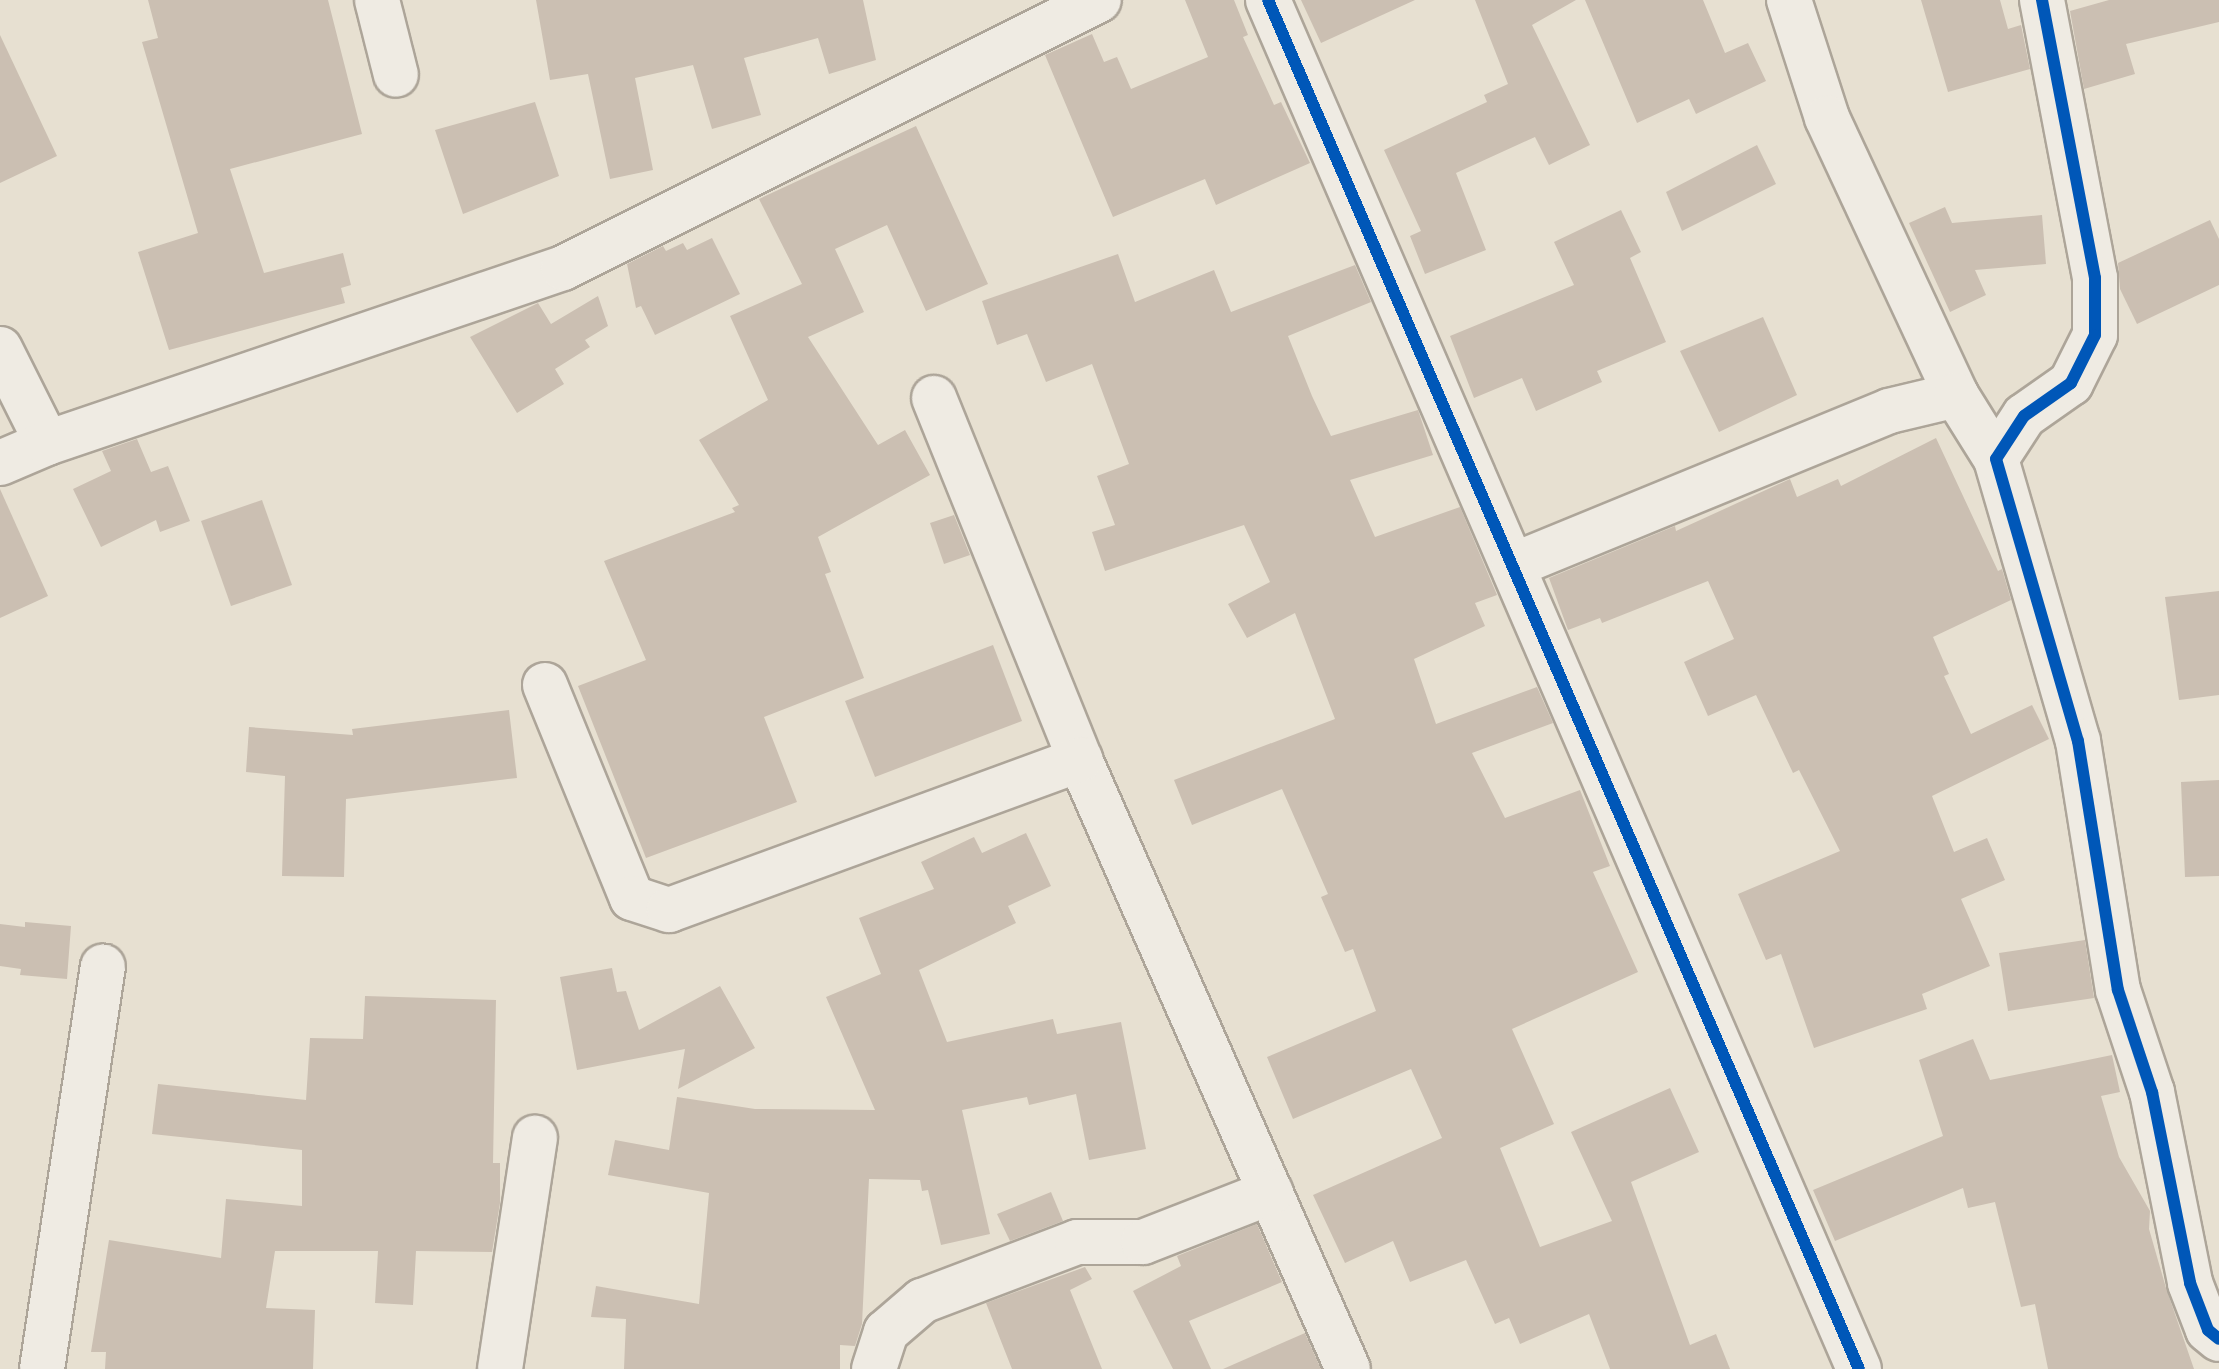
<!DOCTYPE html>
<style>
body{margin:0}
#map{position:relative;width:2219px;height:1369px;overflow:hidden;background:#e7e0d1;font-family:Lora,serif}
div>[style]{position:absolute}
[style*='--x']{left:calc(var(--x)*1px);top:calc(var(--y)*1px);width:calc(var(--w)*1px);rotate:calc(var(--a)*1deg)}
.building>*{inset:0;background:#cbbfb2}
.roads{filter:drop-shadow(2px 0 #ada599) drop-shadow(-2px 0 #ada599) drop-shadow(0 2px #ada599) drop-shadow(0 -2px #ada599)}
.minor>*{height:44px;margin:-22px;padding:0 22px;transform-origin:22px;border-radius:22px;background:#efebe3}
.cycleway>*{height:12px;margin:-6px;padding:0 6px;transform-origin:6px;border-radius:6px;background:#0057b8}
span{translate:-50% -50%;white-space:nowrap;text-align:center;line-height:1.15;-webkit-text-stroke:7px #f7eed8;paint-order:stroke}
</style>
<div id="map">
<div class="building">
<i style="clip-path:polygon(148px 0,328px 0,362px 134px,230px 169px,264px 273px,343px 253px,351px 285px,341px 288px,345px 303px,169px 350px,138px 252px,198px 233px,142px 42px,158px 38px)"></i>
<i style="clip-path:polygon(536px 0,863px 0,876px 60px,829px 74px,818px 38px,744px 58px,761px 115px,712px 129px,693px 65px,635px 78px,653px 170px,610px 179px,588px 74px,550px 80px)"></i>
<i style="clip-path:polygon(1185px 0,1234px 0,1248px 35px,1243px 37px,1274px 105px,1281px 102px,1310px 163px,1216px 205px,1205px 179px,1113px 217px,1045px 55px,1092px 34px,1104px 62px,1117px 57px,1131px 89px,1208px 57px)"></i>
<i style="clip-path:polygon(1301px 0,1415px 0,1321px 43px)"></i>
<i style="clip-path:polygon(1475px 0,1576px 0,1532px 25px,1590px 145px,1549px 165px,1535px 137px,1456px 173px,1486px 250px,1425px 274px,1410px 236px,1421px 231px,1384px 150px,1487px 102px,1484px 95px,1508px 84px)"></i>
<i style="clip-path:polygon(1585px 0,1703px 0,1725px 53px,1748px 43px,1766px 81px,1696px 114px,1689px 99px,1637px 123px)"></i>
<i style="clip-path:polygon(1921px 0,2000px 0,2008px 29px,2021px 25px,2030px 69px,1948px 92px)"></i>
<i style="clip-path:polygon(2109px 0,2219px 0,2219px 22px,2126px 44px,2135px 74px,2084px 89px,2070px 11px)"></i>
<i style="clip-path:polygon(0 35px,57px 156px,0 183px)"></i>
<i style="clip-path:polygon(535px 102px,559px 176px,463px 214px,435px 130px)"></i>
<i style="clip-path:polygon(916px 126px,988px 284px,926px 311px,887px 225px,835px 249px,864px 312px,808px 337px,878px 445px,905px 430px,930px 475px,818px 537px,831px 572px,825px 574px,864px 678px,764px 717px,797px 802px,646px 858px,578px 686px,646px 660px,604px 561px,735px 512px,732px 508px,739px 505px,699px 440px,768px 400px,730px 316px,802px 284px,759px 199px)"></i>
<i style="clip-path:polygon(1757px 145px,1776px 184px,1682px 231px,1666px 192px)"></i>
<i style="clip-path:polygon(1945px 207px,1952px 223px,2042px 215px,2046px 264px,1975px 270px,1986px 295px,1950px 312px,1909px 223px)"></i>
<i style="clip-path:polygon(1621px 210px,1641px 252px,1630px 258px,1666px 342px,1597px 371px,1602px 382px,1536px 411px,1522px 378px,1474px 398px,1450px 336px,1574px 285px,1554px 242px)"></i>
<i style="clip-path:polygon(2210px 220px,2219px 239px,2219px 285px,2137px 324px,2120px 289px,2118px 263px)"></i>
<i style="clip-path:polygon(712px 238px,740px 294px,655px 335px,641px 306px,636px 308px,627px 264px,663px 246px,666px 251px,683px 243px,687px 250px)"></i>
<i style="clip-path:polygon(1118px 254px,1135px 302px,1214px 270px,1231px 312px,1355px 265px,1371px 302px,1288px 336px,1312px 396px,1331px 436px,1418px 410px,1433px 455px,1350px 480px,1375px 537px,1460px 507px,1497px 595px,1475px 603px,1485px 626px,1414px 659px,1436px 724px,1537px 687px,1553px 723px,1472px 753px,1505px 818px,1580px 790px,1610px 866px,1593px 872px,1638px 972px,1512px 1029px,1554px 1124px,1500px 1148px,1540px 1247px,1612px 1221px,1571px 1132px,1670px 1088px,1699px 1152px,1631px 1182px,1690px 1345px,1716px 1334px,1730px 1369px,1610px 1369px,1589px 1314px,1520px 1344px,1509px 1318px,1495px 1324px,1466px 1260px,1410px 1282px,1393px 1241px,1345px 1263px,1313px 1195px,1442px 1138px,1411px 1069px,1293px 1119px,1267px 1057px,1376px 1011px,1353px 949px,1345px 952px,1321px 897px,1328px 894px,1282px 789px,1192px 825px,1174px 780px,1335px 719px,1295px 613px,1247px 638px,1228px 604px,1270px 582px,1244px 525px,1105px 571px,1092px 532px,1115px 525px,1097px 476px,1129px 464px,1092px 364px,1046px 382px,1027px 334px,997px 345px,982px 301px)"></i>
<i style="clip-path:polygon(598px 296px,608px 326px,585px 340px,590px 347px,555px 369px,564px 384px,517px 413px,470px 337px,538px 303px,551px 324px)"></i>
<i style="clip-path:polygon(1763px 317px,1797px 395px,1719px 432px,1680px 351px)"></i>
<i style="clip-path:polygon(1936px 438px,1998px 571px,2002px 569px,2011px 600px,1933px 637px,1949px 674px,1944px 676px,1971px 734px,2032px 705px,2049px 739px,1932px 796px,1954px 852px,1987px 838px,2005px 880px,1961px 899px,1990px 966px,1922px 994px,1927px 1009px,1814px 1048px,1781px 954px,1766px 960px,1738px 894px,1840px 851px,1799px 770px,1793px 773px,1756px 695px,1708px 716px,1684px 662px,1734px 639px,1708px 581px,1602px 623px,1600px 618px,1568px 630px,1549px 578px,1675px 526px,1676px 531px,1790px 479px,1797px 497px,1838px 479px,1841px 486px)"></i>
<i style="clip-path:polygon(137px 439px,151px 472px,168px 466px,190px 521px,160px 532px,156px 520px,101px 547px,73px 489px,111px 471px,102px 451px)"></i>
<i style="clip-path:polygon(0 489px,48px 596px,0 618px)"></i>
<i style="clip-path:polygon(262px 500px,292px 585px,231px 606px,201px 521px)"></i>
<i style="clip-path:polygon(954px 515px,970px 555px,944px 564px,930px 523px)"></i>
<i style="clip-path:polygon(2219px 591px,2219px 695px,2179px 700px,2165px 597px)"></i>
<i style="clip-path:polygon(993px 645px,1022px 721px,875px 777px,845px 701px)"></i>
<i style="clip-path:polygon(509px 710px,517px 778px,346px 799px,344px 877px,282px 876px,285px 776px,246px 772px,249px 727px,353px 735px,352px 729px)"></i>
<i style="clip-path:polygon(2219px 780px,2219px 876px,2185px 877px,2181px 782px)"></i>
<i style="clip-path:polygon(1026px 833px,1051px 886px,1008px 906px,1016px 923px,919px 970px,947px 1042px,1053px 1019px,1057px 1034px,1121px 1022px,1146px 1149px,1089px 1160px,1076px 1094px,1029px 1105px,1027px 1097px,962px 1110px,990px 1234px,941px 1245px,928px 1190px,922px 1191px,920px 1180px,869px 1179px,862px 1324px,855px 1346px,840px 1345px,840px 1369px,624px 1369px,626px 1319px,591px 1317px,596px 1286px,699px 1304px,709px 1193px,608px 1175px,615px 1140px,669px 1150px,677px 1097px,755px 1109px,875px 1110px,826px 997px,881px 974px,859px 918px,934px 889px,921px 862px,974px 837px,982px 853px)"></i>
<i style="clip-path:polygon(25px 922px,71px 926px,67px 979px,20px 975px,21px 969px,0 966px,0 924px,25px 927px)"></i>
<i style="clip-path:polygon(2085px 940px,2094px 998px,2008px 1011px,1999px 953px)"></i>
<i style="clip-path:polygon(612px 968px,617px 992px,626px 991px,639px 1030px,720px 986px,755px 1048px,678px 1089px,685px 1049px,577px 1070px,560px 977px)"></i>
<i style="clip-path:polygon(365px 996px,496px 1000px,493px 1163px,500px 1163px,500px 1203px,492px 1252px,416px 1251px,413px 1305px,375px 1303px,378px 1251px,275px 1251px,266px 1308px,315px 1310px,313px 1369px,105px 1369px,106px 1352px,91px 1352px,109px 1240px,221px 1258px,226px 1199px,302px 1206px,302px 1150px,152px 1134px,158px 1084px,306px 1100px,310px 1038px,363px 1039px)"></i>
<i style="clip-path:polygon(1973px 1039px,1990px 1080px,2112px 1055px,2120px 1092px,2101px 1096px,2119px 1157px,2150px 1211px,2149px 1229px,2166px 1288px,2194px 1369px,2048px 1369px,2035px 1304px,2021px 1307px,1995px 1202px,1968px 1208px,1963px 1188px,1835px 1241px,1813px 1190px,1943px 1136px,1919px 1060px)"></i>
<i style="clip-path:polygon(1051px 1192px,1063px 1221px,1010px 1241px,997px 1214px)"></i>
<i style="clip-path:polygon(1257px 1224px,1282px 1282px,1189px 1321px,1211px 1369px,1173px 1369px,1133px 1291px,1181px 1266px,1177px 1256px)"></i>
<i style="clip-path:polygon(1085px 1267px,1092px 1279px,1070px 1290px,1102px 1369px,1012px 1369px,986px 1303px)"></i>
<i style="clip-path:polygon(1305px 1333px,1321px 1369px,1223px 1369px)"></i>
</div>
<div class="roads">
<div class="minor">
<i style="--x:377;--y:0;--w:77;--a:75.8"></i>
<i style="--x:1268;--y:0;--w:1491;--a:66.65"></i>
<i style="--x:1789;--y:0;--w:124;--a:72.1"></i>
<i style="--x:1827;--y:118;--w:306;--a:65"></i>
<i style="--x:2042;--y:0;--w:283;--a:79.2"></i>
<i style="--x:2095;--y:278;--w:57;--a:90"></i>
<i style="--x:2095;--y:335;--w:54;--a:116.6"></i>
<i style="--x:2071;--y:383;--w:57;--a:144.9"></i>
<i style="--x:2024;--y:416;--w:51;--a:123.1"></i>
<i style="--x:1996;--y:459;--w:294;--a:73.8"></i>
<i style="--x:2078;--y:741;--w:252;--a:80.9"></i>
<i style="--x:2118;--y:990;--w:108;--a:71.6"></i>
<i style="--x:2152;--y:1092;--w:195;--a:78.7"></i>
<i style="--x:2190;--y:1283;--w:50;--a:69"></i>
<i style="--x:2208;--y:1330;--w:14;--a:39"></i>
<i style="--x:0;--y:349;--w:105;--a:63.4"></i>
<i style="--x:47;--y:443;--w:51;--a:156.9"></i>
<i style="--x:934;--y:398;--w:390;--a:68"></i>
<i style="--x:1080;--y:760;--w:665;--a:66.25"></i>
<i style="--x:47;--y:443;--w:545;--a:-18.73"></i>
<i style="--x:563;--y:268;--w:599;--a:-26.57"></i>
<i style="--x:1514;--y:565;--w:405;--a:-22.3"></i>
<i style="--x:1889;--y:411;--w:69;--a:-13.4"></i>
<i style="--x:1956;--y:395;--w:75;--a:58"></i>
<i style="--x:545;--y:685;--w:230;--a:67.8"></i>
<i style="--x:632;--y:898;--w:39;--a:18"></i>
<i style="--x:669;--y:910;--w:438;--a:-20.1"></i>
<i style="--x:42;--y:1369;--w:407;--a:-81.4"></i>
<i style="--x:500;--y:1369;--w:234;--a:-81.4"></i>
<i style="--x:874;--y:1369;--w:39;--a:-72"></i>
<i style="--x:886;--y:1332;--w:48;--a:-40.7"></i>
<i style="--x:922;--y:1301;--w:166;--a:-20.8"></i>
<i style="--x:1077;--y:1242;--w:66;--a:0"></i>
<i style="--x:1143;--y:1242;--w:137;--a:-21.3"></i>
</div>
</div>
<div class="cycleway">
<i style="--x:1268;--y:0;--w:1491;--a:66.65"></i>
<i style="--x:2042;--y:0;--w:283;--a:79.2"></i>
<i style="--x:2095;--y:278;--w:57;--a:90"></i>
<i style="--x:2095;--y:335;--w:54;--a:116.6"></i>
<i style="--x:2071;--y:383;--w:57;--a:144.9"></i>
<i style="--x:2024;--y:416;--w:51;--a:123.1"></i>
<i style="--x:1996;--y:459;--w:294;--a:73.8"></i>
<i style="--x:2078;--y:741;--w:252;--a:80.9"></i>
<i style="--x:2118;--y:990;--w:108;--a:71.6"></i>
<i style="--x:2152;--y:1092;--w:195;--a:78.7"></i>
<i style="--x:2190;--y:1283;--w:50;--a:69"></i>
<i style="--x:2208;--y:1330;--w:14;--a:39"></i>
</div>
</div>
